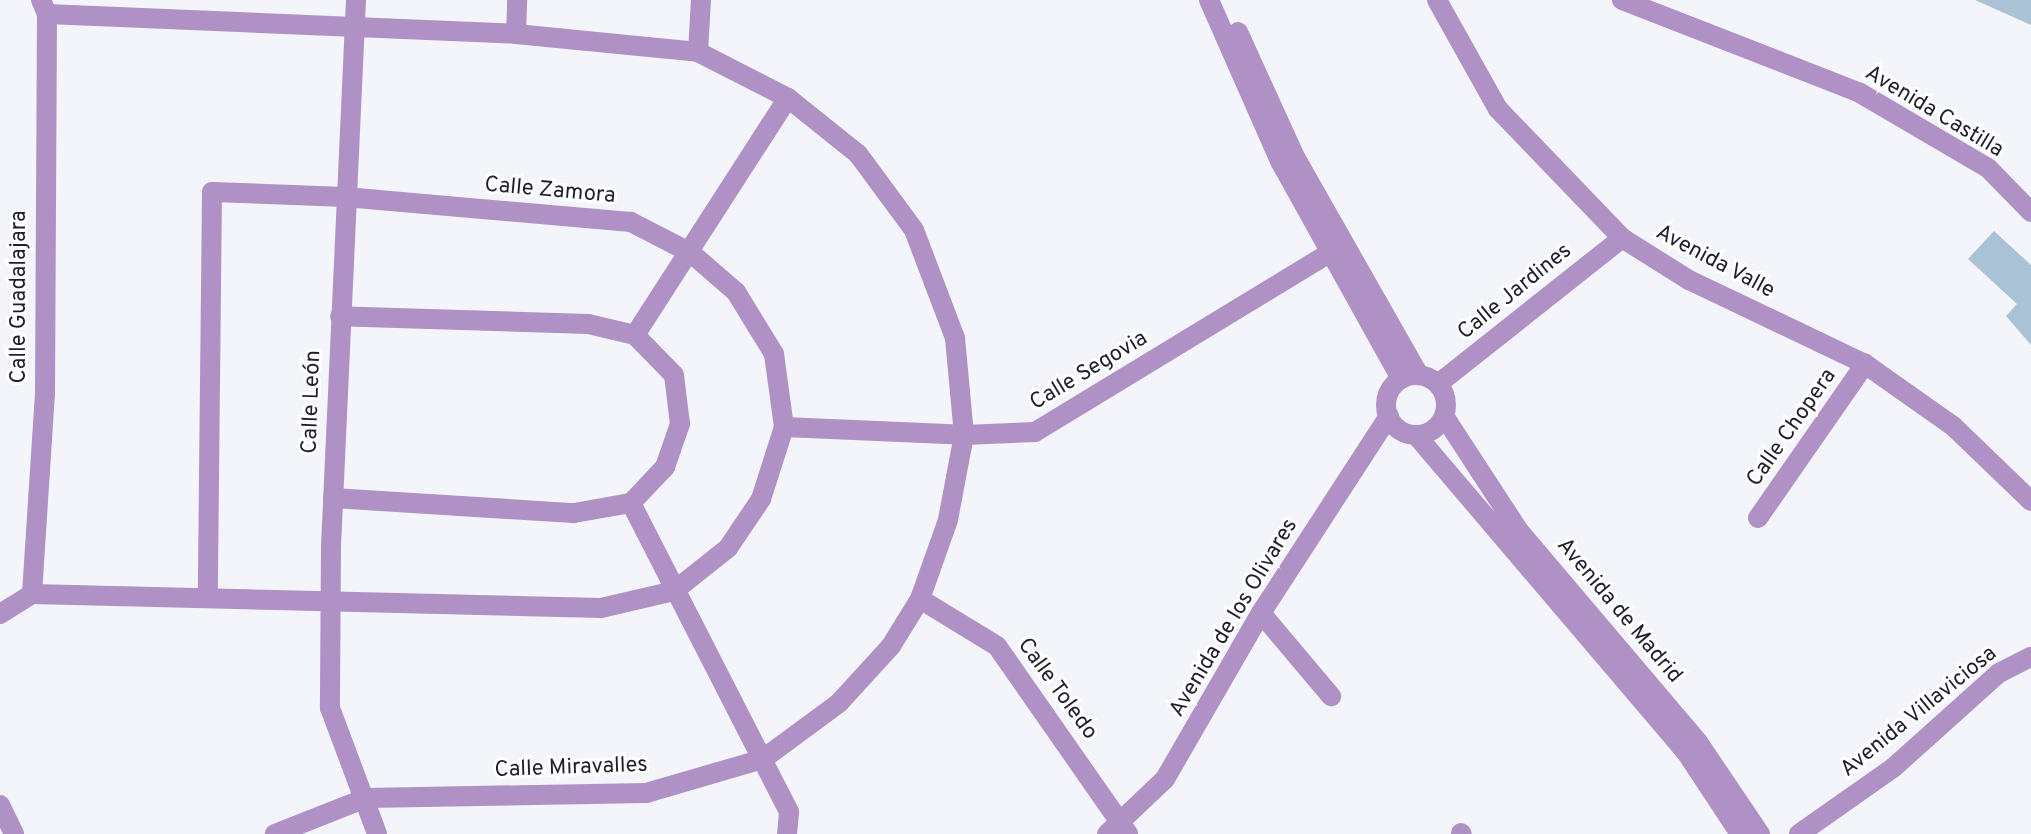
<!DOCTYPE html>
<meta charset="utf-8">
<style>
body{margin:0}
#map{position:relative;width:2031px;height:834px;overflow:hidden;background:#f3f5fa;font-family:Overpass,sans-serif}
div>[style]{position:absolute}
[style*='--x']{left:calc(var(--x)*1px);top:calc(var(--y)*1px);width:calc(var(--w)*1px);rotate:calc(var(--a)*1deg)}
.building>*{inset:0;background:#aac2d6}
.minor>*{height:20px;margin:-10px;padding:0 10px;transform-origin:10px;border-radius:10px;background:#af91c6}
.minor>.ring{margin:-10px;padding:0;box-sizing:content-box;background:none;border:20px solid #af91c6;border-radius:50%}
span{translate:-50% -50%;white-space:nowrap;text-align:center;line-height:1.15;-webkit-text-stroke:6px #fff;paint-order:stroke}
.street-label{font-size:22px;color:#1e1f2a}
</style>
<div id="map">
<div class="building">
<i style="clip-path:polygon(1975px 0,2031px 0,2031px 25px)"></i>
<i style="clip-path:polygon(1994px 231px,2031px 265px,2031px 345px,2006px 316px,2017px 304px,1968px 259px)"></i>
</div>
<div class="minor">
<i style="--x:356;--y:0;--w:548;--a:92.62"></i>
<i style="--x:331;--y:547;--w:161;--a:90.4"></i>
<i style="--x:330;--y:708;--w:134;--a:69.5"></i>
<i style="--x:1209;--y:0;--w:178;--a:66.2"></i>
<i style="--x:1281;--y:163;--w:247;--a:60.9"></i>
<i style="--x:1437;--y:0;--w:125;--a:60.8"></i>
<i style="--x:1498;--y:109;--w:179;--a:46.1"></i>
<i style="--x:1622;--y:238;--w:79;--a:32.1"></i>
<i style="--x:1689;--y:280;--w:195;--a:25.5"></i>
<i style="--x:1865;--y:364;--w:108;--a:35.2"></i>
<i style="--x:1953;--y:426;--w:108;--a:43.9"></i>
<i style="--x:1622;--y:0;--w:256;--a:21.3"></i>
<i style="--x:1860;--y:93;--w:148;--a:30.4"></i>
<i style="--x:1988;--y:168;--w:62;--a:45.7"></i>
<i style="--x:47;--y:14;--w:469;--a:2.4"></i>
<i style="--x:516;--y:34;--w:183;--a:5.6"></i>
<i style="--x:698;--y:52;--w:101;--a:27.1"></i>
<i style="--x:788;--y:98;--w:90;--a:38.7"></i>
<i style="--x:858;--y:154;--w:94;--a:53.6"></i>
<i style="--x:914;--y:230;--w:116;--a:69.2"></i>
<i style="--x:955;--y:338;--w:97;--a:84.7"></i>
<i style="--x:964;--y:435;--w:86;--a:100.7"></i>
<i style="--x:948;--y:520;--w:84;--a:109.5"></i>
<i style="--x:920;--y:599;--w:55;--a:121.7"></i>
<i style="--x:891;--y:646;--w:77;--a:132.4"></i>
<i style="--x:839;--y:703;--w:94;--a:143.6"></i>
<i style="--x:763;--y:759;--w:122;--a:163.8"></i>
<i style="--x:646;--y:793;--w:280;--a:179"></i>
<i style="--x:366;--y:798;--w:98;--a:158.4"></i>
<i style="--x:1238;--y:32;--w:137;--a:65.5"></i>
<i style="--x:1295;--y:157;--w:251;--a:60.4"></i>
<i style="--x:516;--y:34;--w:34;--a:-88"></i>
<i style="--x:698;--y:52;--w:52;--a:-86.7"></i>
<i style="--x:635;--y:335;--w:282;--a:-57.2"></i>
<i class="ring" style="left:1386px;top:375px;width:40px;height:40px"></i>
<i style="--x:1438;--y:384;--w:235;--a:-38.4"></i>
<i style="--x:1444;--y:416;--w:137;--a:56.9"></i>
<i style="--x:1519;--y:531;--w:277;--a:49.7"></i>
<i style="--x:1698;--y:742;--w:111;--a:56"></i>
<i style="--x:784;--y:427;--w:180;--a:2.5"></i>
<i style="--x:964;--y:435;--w:71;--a:-2.4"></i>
<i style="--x:1035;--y:432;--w:359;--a:-31.3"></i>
<i style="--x:1416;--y:435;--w:416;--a:49.6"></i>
<i style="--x:1686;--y:752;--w:98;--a:56.6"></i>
<i style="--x:333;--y:498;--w:241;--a:3.6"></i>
<i style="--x:574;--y:513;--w:58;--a:-10"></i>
<i style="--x:631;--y:503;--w:50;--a:-46.6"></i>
<i style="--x:665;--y:467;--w:46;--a:-70.8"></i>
<i style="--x:680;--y:424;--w:49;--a:-97"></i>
<i style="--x:674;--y:375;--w:56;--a:-134.3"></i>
<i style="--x:635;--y:335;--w:48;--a:-166.8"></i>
<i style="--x:588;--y:324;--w:248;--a:-178.2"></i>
<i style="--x:631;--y:503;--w:347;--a:62.9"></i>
<i style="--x:789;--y:812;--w:22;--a:95"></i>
<i style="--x:1758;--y:518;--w:188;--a:-55.2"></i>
<i style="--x:32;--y:594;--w:200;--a:-86.3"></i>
<i style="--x:45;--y:394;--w:380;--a:-89.7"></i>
<i style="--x:47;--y:14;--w:15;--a:-113"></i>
<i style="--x:920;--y:599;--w:90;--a:31.4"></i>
<i style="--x:997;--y:646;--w:229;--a:55.1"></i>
<i style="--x:1261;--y:613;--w:109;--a:49.9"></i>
<i style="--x:0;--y:614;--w:38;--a:-32"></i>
<i style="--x:32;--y:594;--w:569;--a:1.41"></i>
<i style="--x:601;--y:608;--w:75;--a:-13.1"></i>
<i style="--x:674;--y:591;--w:69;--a:-38.5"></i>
<i style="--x:728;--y:548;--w:59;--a:-56"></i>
<i style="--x:761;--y:499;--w:76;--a:-72.3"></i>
<i style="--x:784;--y:427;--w:74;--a:-97.8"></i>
<i style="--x:774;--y:354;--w:73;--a:-121.5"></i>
<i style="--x:736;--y:292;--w:60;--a:-139.1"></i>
<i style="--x:691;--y:253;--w:68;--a:-152.7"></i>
<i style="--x:631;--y:222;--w:287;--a:-175"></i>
<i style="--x:345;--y:197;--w:133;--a:-177.8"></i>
<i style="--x:212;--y:192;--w:404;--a:90.6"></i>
<i style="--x:0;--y:805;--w:32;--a:64"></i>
<i style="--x:1461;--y:833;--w:1;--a:45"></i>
<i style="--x:1107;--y:834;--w:80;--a:-43.5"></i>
<i style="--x:1165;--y:779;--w:192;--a:-60"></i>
<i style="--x:1261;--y:613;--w:235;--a:-57"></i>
<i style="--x:1799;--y:834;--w:115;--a:-35.1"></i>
<i style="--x:1893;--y:768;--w:142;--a:-41.9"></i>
<i style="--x:1999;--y:673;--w:36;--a:-27"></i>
</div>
<div class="street-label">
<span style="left:1934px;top:112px;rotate:31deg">Avenida Castilla</span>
<span style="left:550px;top:191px;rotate:5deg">Calle Zamora</span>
<span style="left:1715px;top:262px;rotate:28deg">Avenida Valle</span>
<span style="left:1515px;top:292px;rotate:-39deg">Calle Jardines</span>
<span style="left:20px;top:297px;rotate:-90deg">Calle Guadalajara</span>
<span style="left:1089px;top:371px;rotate:-31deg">Calle Segovia</span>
<span style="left:312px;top:402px;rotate:-88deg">Calle León</span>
<span style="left:1792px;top:428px;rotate:-55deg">Calle Chopera</span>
<span style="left:1619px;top:611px;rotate:50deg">Avenida de Madrid</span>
<span style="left:1234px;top:618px;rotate:-59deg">Avenida de los Olivares</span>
<span style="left:1057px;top:689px;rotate:54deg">Calle Toledo</span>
<span style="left:1919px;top:712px;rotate:-39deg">Avenida Villaviciosa</span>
<span style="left:571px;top:768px;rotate:-2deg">Calle Miravalles</span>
</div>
</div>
